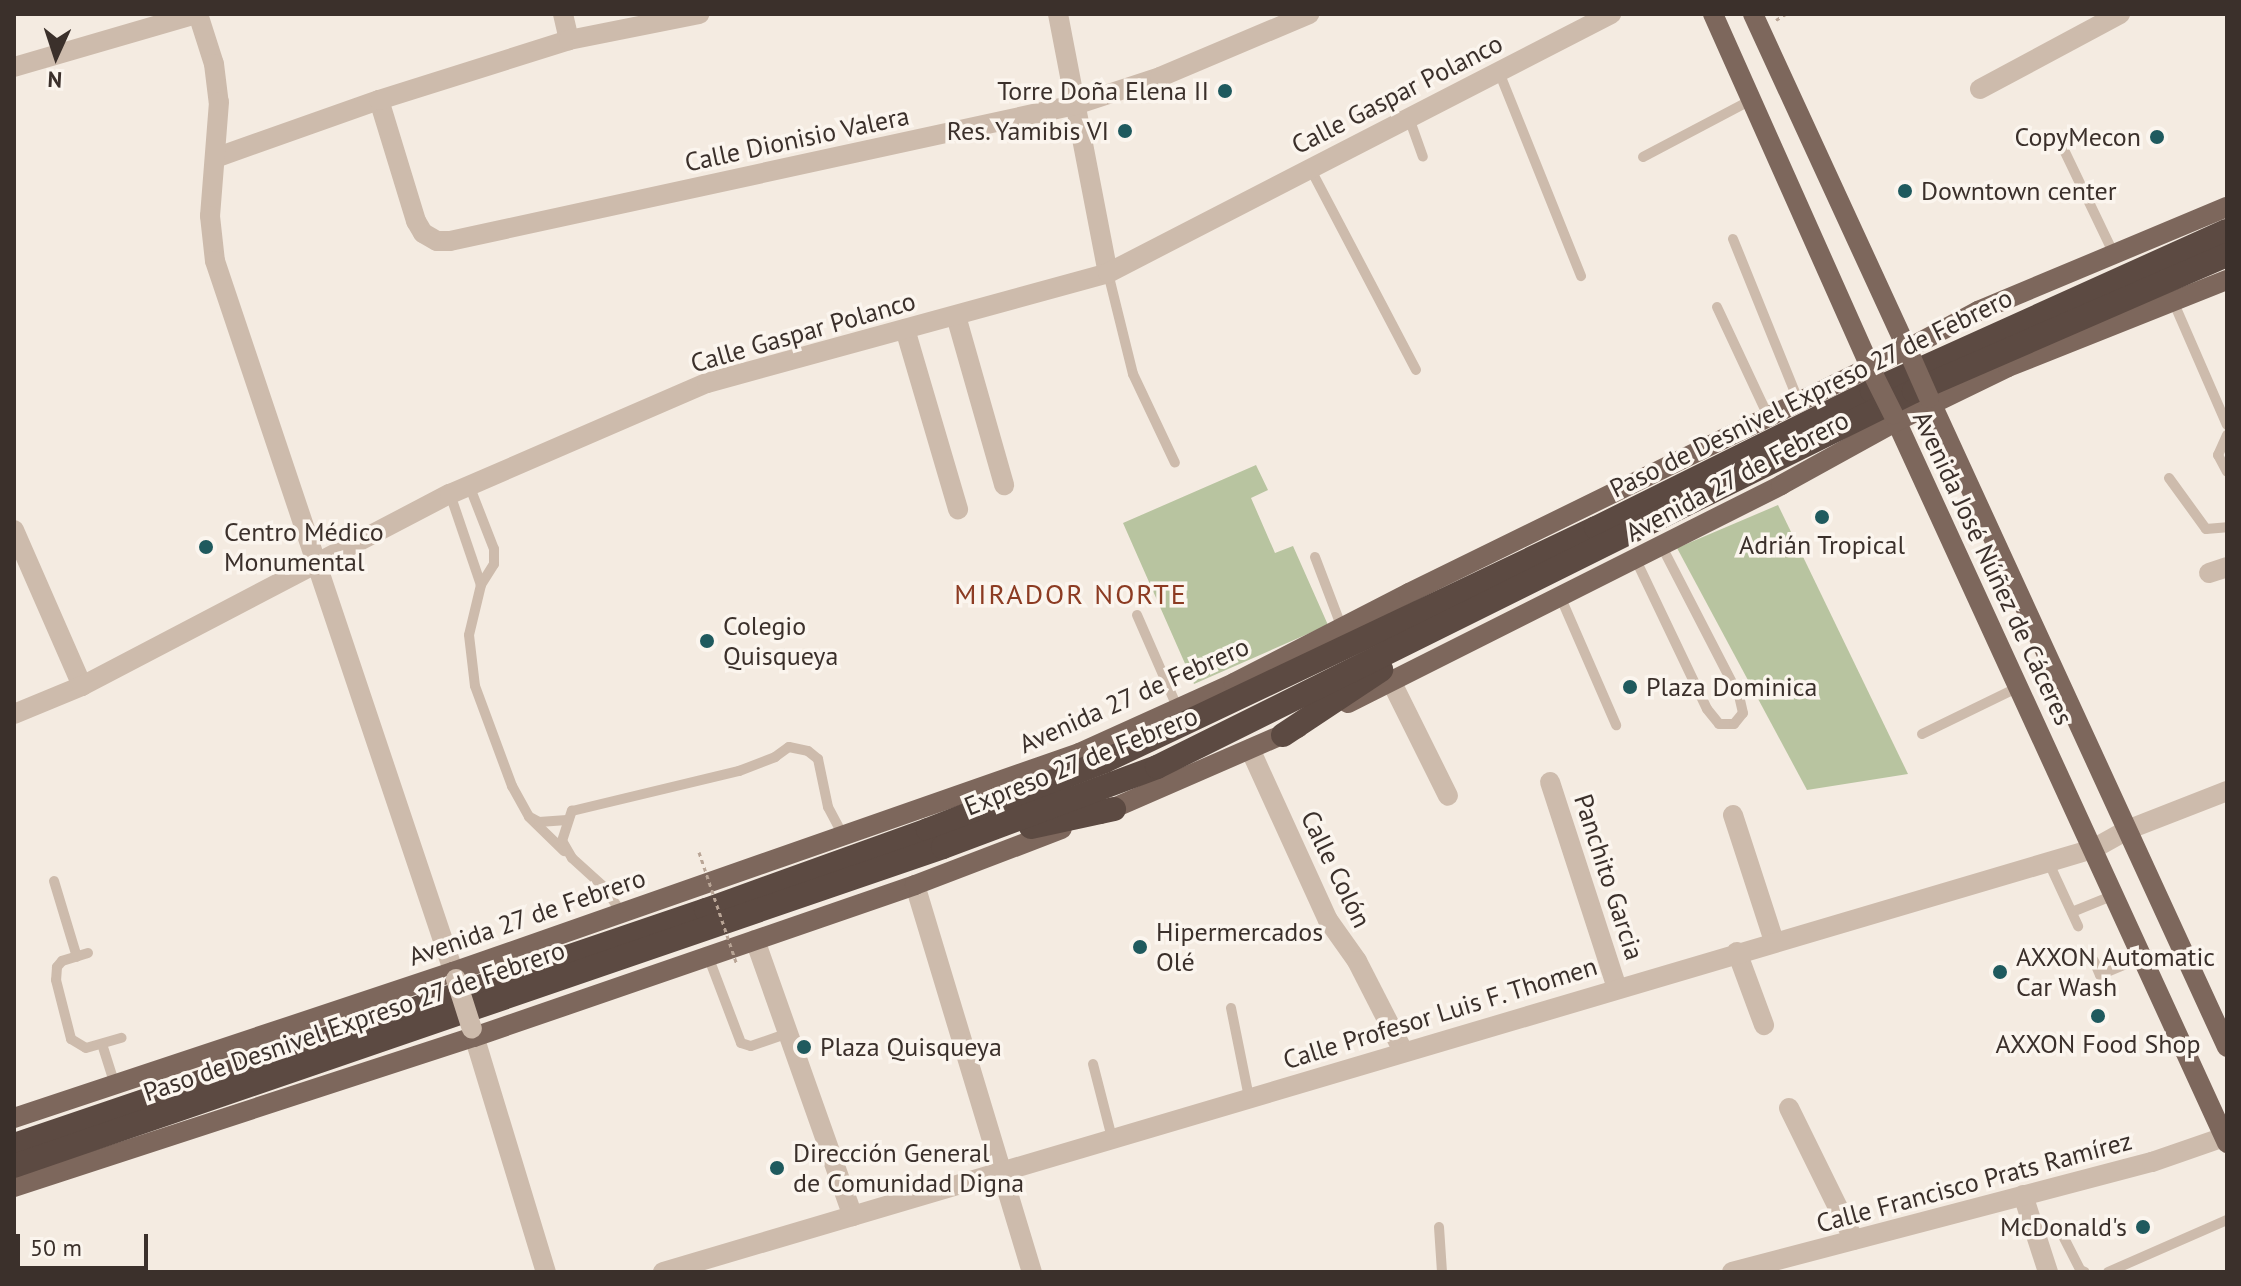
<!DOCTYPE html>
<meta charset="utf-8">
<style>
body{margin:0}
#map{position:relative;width:2241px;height:1286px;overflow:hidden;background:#f4ebe1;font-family:"PT Sans",sans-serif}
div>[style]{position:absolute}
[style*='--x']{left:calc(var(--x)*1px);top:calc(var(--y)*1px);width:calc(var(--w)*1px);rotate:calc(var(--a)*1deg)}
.green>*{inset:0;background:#b8c4a0}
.path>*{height:3px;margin-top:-1.5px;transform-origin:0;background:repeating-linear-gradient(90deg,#b9a596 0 4px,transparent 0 8px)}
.service>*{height:10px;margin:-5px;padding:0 5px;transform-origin:5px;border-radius:5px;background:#cdbbac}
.minor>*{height:20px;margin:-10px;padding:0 10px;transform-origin:10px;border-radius:10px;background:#cdbbac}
.tertiary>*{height:20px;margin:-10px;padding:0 10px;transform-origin:10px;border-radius:10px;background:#cdbbac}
.primary>*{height:20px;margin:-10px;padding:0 10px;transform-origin:10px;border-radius:10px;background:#7d675c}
.motorway>*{height:24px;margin:-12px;padding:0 12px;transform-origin:12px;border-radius:12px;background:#5c4a42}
.path-bridge>*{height:3px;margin-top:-1.5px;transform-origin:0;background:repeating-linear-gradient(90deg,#b9a596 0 4px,transparent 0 8px)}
.tertiary-bridge>*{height:20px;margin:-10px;padding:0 10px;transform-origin:10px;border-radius:10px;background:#cdbbac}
.primary-bridge>*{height:20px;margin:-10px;padding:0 10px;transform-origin:10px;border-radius:10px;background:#7d675c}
.dots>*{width:22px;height:22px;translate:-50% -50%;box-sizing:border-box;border:4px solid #fbf5ee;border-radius:50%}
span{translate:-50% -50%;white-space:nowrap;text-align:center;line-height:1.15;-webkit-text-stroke:7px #fbf5ee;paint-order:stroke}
.poi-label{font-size:26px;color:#3b302b}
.right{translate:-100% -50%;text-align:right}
.left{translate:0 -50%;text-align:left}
.street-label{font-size:26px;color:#3b302b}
.neighbourhood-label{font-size:28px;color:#8c3b22;letter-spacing:2px}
.frame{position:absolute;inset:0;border:16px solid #3b302b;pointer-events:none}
.north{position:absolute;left:16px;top:16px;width:80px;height:80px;-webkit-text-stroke:6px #fbf5ee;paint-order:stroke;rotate:183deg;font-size:22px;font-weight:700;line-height:32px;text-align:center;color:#3b302b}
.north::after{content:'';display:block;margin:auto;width:28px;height:36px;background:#3b302b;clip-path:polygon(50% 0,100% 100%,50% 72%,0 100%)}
.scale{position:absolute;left:16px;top:1234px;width:132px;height:36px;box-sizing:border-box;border:4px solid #3b302b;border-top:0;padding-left:10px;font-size:24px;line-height:28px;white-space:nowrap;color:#3b302b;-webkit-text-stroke:6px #fbf5ee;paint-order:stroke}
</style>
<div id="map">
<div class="green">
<i style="clip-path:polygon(1256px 465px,1268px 490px,1251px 498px,1275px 553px,1293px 546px,1328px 625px,1194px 684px,1123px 523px)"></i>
<i style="clip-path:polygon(1778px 505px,1908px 774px,1807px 790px,1677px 548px)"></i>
</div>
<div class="path">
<i style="--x:1776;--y:20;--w:12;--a:-31"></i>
</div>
<div class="service">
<i style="--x:1499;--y:72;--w:220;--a:68.1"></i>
<i style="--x:1409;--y:118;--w:41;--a:70.3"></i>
<i style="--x:2065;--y:152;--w:111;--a:64.4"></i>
<i style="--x:1643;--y:157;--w:122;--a:-27.8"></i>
<i style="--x:1310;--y:168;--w:228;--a:62.3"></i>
<i style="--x:1733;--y:239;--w:176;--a:68"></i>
<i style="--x:1108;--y:273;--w:104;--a:76.1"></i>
<i style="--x:1133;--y:374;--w:98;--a:64.7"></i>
<i style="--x:2173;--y:301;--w:135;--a:66.5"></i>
<i style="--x:1717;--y:307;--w:123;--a:64.9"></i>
<i style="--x:2227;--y:435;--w:22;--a:114"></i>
<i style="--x:2218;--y:455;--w:19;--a:62"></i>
<i style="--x:2169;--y:478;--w:63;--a:54"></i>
<i style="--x:2206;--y:529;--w:21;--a:-5"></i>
<i style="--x:469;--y:485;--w:69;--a:68.7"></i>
<i style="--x:494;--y:549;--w:15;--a:90"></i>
<i style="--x:494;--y:564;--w:25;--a:122"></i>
<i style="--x:450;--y:494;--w:96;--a:71.2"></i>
<i style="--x:481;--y:585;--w:51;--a:103.5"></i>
<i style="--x:469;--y:635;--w:51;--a:83.3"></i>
<i style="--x:475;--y:686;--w:107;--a:69.7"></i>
<i style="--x:512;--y:786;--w:35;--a:61"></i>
<i style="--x:529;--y:817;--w:49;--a:44.2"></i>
<i style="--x:1315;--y:557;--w:76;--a:69.2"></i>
<i style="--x:1635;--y:558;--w:167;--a:64.5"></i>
<i style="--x:1707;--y:709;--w:19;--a:51"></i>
<i style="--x:1719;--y:724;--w:15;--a:0"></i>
<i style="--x:1734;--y:724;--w:14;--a:-51"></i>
<i style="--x:1743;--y:713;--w:17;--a:-103"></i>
<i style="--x:1739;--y:696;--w:170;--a:-117.3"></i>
<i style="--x:1560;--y:596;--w:141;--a:66.5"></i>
<i style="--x:1137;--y:615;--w:103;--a:66.4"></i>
<i style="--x:1922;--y:734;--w:108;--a:-25.9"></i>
<i style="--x:530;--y:817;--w:10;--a:29"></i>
<i style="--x:539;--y:822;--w:28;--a:-4"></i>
<i style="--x:2048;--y:861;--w:72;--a:65.2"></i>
<i style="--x:54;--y:881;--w:79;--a:73.2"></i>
<i style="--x:621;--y:912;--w:30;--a:-124"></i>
<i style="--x:604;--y:887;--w:43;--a:-137.8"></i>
<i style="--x:572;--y:858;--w:20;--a:-120"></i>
<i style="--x:562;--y:841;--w:32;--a:-72"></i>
<i style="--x:572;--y:811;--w:172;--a:-13.5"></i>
<i style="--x:739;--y:771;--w:39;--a:-21"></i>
<i style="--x:775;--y:757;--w:17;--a:-36"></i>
<i style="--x:789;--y:747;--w:19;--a:12"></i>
<i style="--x:808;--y:751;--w:13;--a:39"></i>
<i style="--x:818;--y:759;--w:49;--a:78.2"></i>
<i style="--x:828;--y:807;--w:32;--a:62"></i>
<i style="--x:2072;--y:912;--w:45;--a:-22"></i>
<i style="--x:88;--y:953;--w:27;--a:163"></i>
<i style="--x:62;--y:961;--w:8;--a:130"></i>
<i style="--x:57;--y:967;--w:13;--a:94"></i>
<i style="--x:56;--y:980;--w:61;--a:75.7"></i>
<i style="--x:71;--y:1039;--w:17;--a:31"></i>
<i style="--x:86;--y:1048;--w:37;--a:-16"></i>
<i style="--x:708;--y:956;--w:93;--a:69.2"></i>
<i style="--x:741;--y:1043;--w:10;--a:17"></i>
<i style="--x:751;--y:1046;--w:39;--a:-19"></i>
<i style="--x:2094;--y:961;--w:15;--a:67"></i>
<i style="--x:2100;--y:975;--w:47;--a:-22.7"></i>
<i style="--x:1231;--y:1008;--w:91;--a:78.6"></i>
<i style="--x:102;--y:1044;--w:43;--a:72.4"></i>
<i style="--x:1093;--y:1064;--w:76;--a:75.6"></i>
<i style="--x:1439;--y:1227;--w:45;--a:86.2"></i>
<i style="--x:2063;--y:1236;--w:38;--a:63"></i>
<i style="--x:2080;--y:1270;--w:5;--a:22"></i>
<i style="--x:2108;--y:1272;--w:130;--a:-23.6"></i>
</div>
<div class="minor">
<i style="--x:563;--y:14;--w:27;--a:77"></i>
<i style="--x:1058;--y:14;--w:264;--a:79.1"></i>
<i style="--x:14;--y:67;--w:191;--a:-16.2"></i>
<i style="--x:1980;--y:89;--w:159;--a:-28.2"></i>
<i style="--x:379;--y:100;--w:127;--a:73"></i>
<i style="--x:416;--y:221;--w:14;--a:60"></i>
<i style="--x:423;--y:233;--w:16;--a:30"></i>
<i style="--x:437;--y:241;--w:13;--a:0"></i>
<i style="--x:450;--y:241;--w:640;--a:-12.28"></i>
<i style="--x:1075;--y:105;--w:89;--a:-18.2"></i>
<i style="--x:1160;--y:77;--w:162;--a:-22.9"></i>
<i style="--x:215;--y:158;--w:174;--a:-19.5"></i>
<i style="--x:379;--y:100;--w:199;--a:-17.5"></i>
<i style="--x:569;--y:40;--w:133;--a:-11.3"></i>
<i style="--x:956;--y:316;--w:176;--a:74.1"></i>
<i style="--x:905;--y:329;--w:188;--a:73.6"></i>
<i style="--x:14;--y:530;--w:170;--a:66.4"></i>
<i style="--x:2209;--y:573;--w:19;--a:-18"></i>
<i style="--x:1391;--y:681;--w:128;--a:63.6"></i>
<i style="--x:14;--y:714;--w:74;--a:-22.4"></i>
<i style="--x:82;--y:686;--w:415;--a:-27.6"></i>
<i style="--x:450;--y:494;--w:280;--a:-23.4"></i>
<i style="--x:707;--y:383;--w:416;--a:-15.3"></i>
<i style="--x:1108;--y:273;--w:566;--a:-27.24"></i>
<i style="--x:1250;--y:749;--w:188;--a:65.5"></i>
<i style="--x:1328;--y:920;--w:50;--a:54.7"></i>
<i style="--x:1357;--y:961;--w:101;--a:62.9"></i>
<i style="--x:1550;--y:782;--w:217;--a:72"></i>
<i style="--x:1733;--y:815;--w:133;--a:72"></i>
<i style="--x:915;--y:885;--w:404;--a:73.2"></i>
<i style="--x:755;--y:940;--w:293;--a:70.5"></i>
<i style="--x:1737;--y:952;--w:78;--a:69.7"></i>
<i style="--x:1789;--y:1108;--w:147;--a:63.8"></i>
<i style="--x:2023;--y:1195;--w:81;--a:72"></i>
<i style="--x:663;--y:1272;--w:1491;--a:-16.48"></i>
<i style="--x:2093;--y:849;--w:39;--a:-29"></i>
<i style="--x:2127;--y:830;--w:107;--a:-21.3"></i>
<i style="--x:1732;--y:1272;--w:434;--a:-14.7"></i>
<i style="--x:2152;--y:1162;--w:79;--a:-19.1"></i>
</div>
<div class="tertiary">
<i style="--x:198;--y:14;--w:52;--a:72.3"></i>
<i style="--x:214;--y:64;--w:38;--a:83"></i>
<i style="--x:219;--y:102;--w:114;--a:94.5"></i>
<i style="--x:210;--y:216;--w:45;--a:83.7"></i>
<i style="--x:215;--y:261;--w:757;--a:71.45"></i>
<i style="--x:472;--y:1029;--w:254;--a:73.1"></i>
</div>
<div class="primary">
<i style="--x:1713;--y:14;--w:394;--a:66"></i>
<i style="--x:1753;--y:14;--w:375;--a:65.3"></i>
<i style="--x:1929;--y:398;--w:714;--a:65.34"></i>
<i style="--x:1893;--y:414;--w:802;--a:65.38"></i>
<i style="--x:1348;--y:703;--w:485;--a:-26.7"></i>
<i style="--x:1781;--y:485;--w:132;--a:-28.9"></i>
<i style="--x:1897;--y:421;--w:123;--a:-25.9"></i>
<i style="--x:2008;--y:367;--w:236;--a:-21.7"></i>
<i style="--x:1100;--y:814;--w:216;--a:-23.5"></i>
<i style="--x:14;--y:1118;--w:463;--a:-18.4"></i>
<i style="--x:453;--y:972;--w:663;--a:-19.28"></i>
<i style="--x:1079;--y:753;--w:170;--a:-24.3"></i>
<i style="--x:1234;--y:683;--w:197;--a:-27.2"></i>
<i style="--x:1409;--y:593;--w:555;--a:-26.1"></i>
<i style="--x:1907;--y:349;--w:81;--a:-28.2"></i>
<i style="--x:1978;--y:311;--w:270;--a:-22.7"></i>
<i style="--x:14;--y:1187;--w:484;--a:-18.1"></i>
<i style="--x:474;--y:1037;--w:466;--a:-19"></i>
<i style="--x:915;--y:885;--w:157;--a:-20.9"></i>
</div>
<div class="motorway">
<i style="--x:1283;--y:735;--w:118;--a:-33.6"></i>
<i style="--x:1031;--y:827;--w:85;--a:-12.2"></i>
<i style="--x:14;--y:1145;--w:731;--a:-18.76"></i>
<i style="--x:706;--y:910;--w:236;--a:-19.8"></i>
<i style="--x:928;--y:830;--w:190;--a:-21.3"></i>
<i style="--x:1105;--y:761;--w:543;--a:-25.39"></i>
<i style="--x:1596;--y:528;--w:308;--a:-26.4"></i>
<i style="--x:1872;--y:391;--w:389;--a:-24.3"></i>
<i style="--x:14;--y:1166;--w:982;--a:-18.95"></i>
<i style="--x:943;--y:847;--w:228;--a:-20.5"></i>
<i style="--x:1157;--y:767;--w:845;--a:-26.41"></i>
<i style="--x:1914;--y:391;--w:341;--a:-23.5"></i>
</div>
<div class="path-bridge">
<i style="--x:699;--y:852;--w:119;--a:71.4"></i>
</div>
<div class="tertiary-bridge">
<i style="--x:456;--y:979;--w:52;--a:72.3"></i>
</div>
<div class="primary-bridge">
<i style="--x:1910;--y:355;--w:47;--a:66.2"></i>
<i style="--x:1873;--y:374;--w:45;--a:63.4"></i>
</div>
<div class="dots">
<i style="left:1225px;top:91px;background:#1f5a5e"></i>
<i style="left:1125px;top:131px;background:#1f5a5e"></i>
<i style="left:2157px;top:137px;background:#1f5a5e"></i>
<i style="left:1905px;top:191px;background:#1f5a5e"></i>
<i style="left:1822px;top:517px;background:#1f5a5e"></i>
<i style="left:206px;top:547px;background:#1f5a5e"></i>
<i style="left:707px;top:641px;background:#1f5a5e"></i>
<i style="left:1630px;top:687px;background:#1f5a5e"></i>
<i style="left:1140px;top:947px;background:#1f5a5e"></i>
<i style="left:2000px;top:972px;background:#1f5a5e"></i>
<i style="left:2098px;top:1016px;background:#1f5a5e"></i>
<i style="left:804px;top:1047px;background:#1f5a5e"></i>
<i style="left:777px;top:1168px;background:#1f5a5e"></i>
<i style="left:2143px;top:1227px;background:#1f5a5e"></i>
</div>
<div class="poi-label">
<span class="right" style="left:1209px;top:91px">Torre Doña Elena II</span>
<span class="right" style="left:1109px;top:131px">Res. Yamibis VI</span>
<span class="right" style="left:2141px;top:137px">CopyMecon</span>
<span class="left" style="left:1921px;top:191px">Downtown center</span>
<span class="left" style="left:224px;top:547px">Centro Médico<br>Monumental</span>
<span style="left:1822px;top:545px">Adrián Tropical</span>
<span class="left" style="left:723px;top:641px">Colegio<br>Quisqueya</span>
<span class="left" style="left:1646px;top:687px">Plaza Dominica</span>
<span class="left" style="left:1156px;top:947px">Hipermercados<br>Olé</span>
<span class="left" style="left:2016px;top:972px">AXXON Automatic<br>Car Wash</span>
<span style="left:2098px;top:1044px">AXXON Food Shop</span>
<span class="left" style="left:820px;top:1047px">Plaza Quisqueya</span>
<span class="left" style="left:793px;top:1168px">Dirección General<br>de Comunidad Digna</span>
<span class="right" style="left:2127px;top:1227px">McDonald's</span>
</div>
<div class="street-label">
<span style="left:1397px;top:94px;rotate:-27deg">Calle Gaspar Polanco</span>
<span style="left:797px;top:139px;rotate:-12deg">Calle Dionisio Valera</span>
<span style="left:803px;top:332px;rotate:-16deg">Calle Gaspar Polanco</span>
<span style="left:1811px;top:393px;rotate:-26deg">Paso de Desnivel Expreso 27 de Febrero</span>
<span style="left:1737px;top:476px;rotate:-28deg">Avenida 27 de Febrero</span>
<span style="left:1993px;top:568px;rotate:65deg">Avenida José Núñez de Cáceres</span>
<span style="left:1134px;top:695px;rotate:-24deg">Avenida 27 de Febrero</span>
<span style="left:1081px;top:761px;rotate:-22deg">Expreso 27 de Febrero</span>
<span style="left:1336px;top:869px;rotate:64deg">Calle Colón</span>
<span style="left:1609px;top:877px;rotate:72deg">Panchito Garcia</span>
<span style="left:527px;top:917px;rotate:-19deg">Avenida 27 de Febrero</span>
<span style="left:1440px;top:1013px;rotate:-17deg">Calle Profesor Luis F. Thomen</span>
<span style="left:354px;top:1021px;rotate:-19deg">Paso de Desnivel Expreso 27 de Febrero</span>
<span style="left:1974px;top:1182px;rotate:-15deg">Calle Francisco Prats Ramírez</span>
</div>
<div class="neighbourhood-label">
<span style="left:1071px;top:594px">MIRADOR NORTE</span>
</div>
<div class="frame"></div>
<div class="north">N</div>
<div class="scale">50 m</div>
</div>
